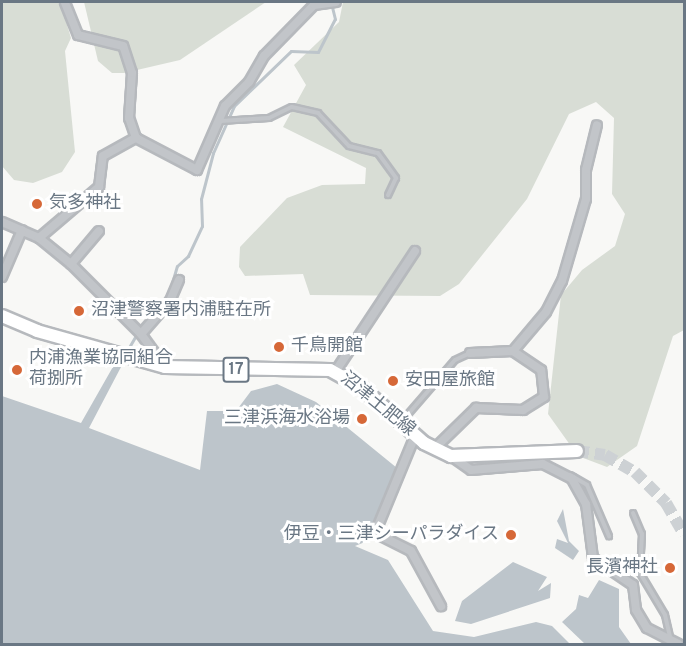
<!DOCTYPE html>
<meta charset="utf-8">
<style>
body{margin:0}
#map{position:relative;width:686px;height:646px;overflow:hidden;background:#f8f8f6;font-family:Overpass,"Noto Sans JP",sans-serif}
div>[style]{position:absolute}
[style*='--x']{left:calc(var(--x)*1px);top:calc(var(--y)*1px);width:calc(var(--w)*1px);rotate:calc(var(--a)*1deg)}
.green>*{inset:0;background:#d8ddd5}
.water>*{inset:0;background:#bdc5cb}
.stream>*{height:3px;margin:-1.5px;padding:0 1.5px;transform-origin:1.5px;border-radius:1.5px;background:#bdc5cb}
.primary-tunnel>*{height:12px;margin-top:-6px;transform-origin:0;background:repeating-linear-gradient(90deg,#cdd1d4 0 12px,transparent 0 18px)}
.roads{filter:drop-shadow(2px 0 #b6b9bd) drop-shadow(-2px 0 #b6b9bd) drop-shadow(0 2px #b6b9bd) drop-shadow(0 -2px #b6b9bd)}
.service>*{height:4px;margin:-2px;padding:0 2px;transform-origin:2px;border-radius:2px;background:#c2c5c9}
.minor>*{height:8px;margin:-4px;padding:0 4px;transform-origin:4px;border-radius:4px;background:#c2c5c9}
.primary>*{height:12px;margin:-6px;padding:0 6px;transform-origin:6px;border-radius:6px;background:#fff}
.dots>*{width:16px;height:16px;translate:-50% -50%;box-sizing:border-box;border:3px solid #fff;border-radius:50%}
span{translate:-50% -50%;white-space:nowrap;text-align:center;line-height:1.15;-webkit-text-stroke:6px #fff;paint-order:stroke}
.shield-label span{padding:2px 4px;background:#fff;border:2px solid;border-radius:4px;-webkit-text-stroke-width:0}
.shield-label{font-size:16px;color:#6a7784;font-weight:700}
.poi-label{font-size:18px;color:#6a7784}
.left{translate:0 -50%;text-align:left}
.right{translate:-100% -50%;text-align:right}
.street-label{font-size:18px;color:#6a7784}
.frame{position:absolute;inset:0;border:3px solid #6a7784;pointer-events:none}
</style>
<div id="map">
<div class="green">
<i style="clip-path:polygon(2px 2px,60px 2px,71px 38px,65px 51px,75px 152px,62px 172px,33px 183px,14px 180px,2px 166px)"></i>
<i style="clip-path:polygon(84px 2px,266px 2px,180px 60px,124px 73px,112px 73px,98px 61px)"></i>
<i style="clip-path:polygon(343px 2px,684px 2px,684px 330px,673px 336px,637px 446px,607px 467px,578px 456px,548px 414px,561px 295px,582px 270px,615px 246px,625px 214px,612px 194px,614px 118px,596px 102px,569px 114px,527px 199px,459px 284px,440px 296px,310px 295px,303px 274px,245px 276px,239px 267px,240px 247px,287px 198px,322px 185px,365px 184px,366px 168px,283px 127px,306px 85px,294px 65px,339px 22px)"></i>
</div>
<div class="water">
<i style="clip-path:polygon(114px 365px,121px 367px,89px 428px,200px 470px,207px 411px,236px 411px,251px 391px,277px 384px,316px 402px,397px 468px,370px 540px,355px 546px,388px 560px,433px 631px,474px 637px,536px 622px,552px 626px,570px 644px,2px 644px,2px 396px,81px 423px)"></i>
<i style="clip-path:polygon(563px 509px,569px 541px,579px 551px,573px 560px,555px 548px,557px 539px,568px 543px,557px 521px)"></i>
<i style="clip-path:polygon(513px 562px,547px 577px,538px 591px,551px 583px,550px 598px,471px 624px,455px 621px,462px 601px)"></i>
<i style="clip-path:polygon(599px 580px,619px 589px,619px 627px,631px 644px,585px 644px,562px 622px,576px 609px,579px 595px,588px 598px)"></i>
</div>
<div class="stream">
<i style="--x:141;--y:326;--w:40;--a:-47"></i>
<i style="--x:168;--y:297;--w:32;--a:-74"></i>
<i style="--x:177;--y:266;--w:15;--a:-42"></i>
<i style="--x:188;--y:256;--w:33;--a:-65"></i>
<i style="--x:202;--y:226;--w:27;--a:-92"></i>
<i style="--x:201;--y:199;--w:48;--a:-75.4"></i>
<i style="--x:213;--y:153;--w:51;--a:-65.9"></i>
<i style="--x:234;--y:106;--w:79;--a:-44"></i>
<i style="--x:291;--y:51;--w:27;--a:2"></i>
<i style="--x:318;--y:52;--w:37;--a:-63"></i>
<i style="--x:335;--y:19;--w:16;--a:-104"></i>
<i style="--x:128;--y:349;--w:16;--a:-60"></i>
</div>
<div class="primary-tunnel">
<i style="--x:577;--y:451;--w:28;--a:8"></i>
<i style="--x:605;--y:455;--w:34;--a:30"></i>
<i style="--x:635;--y:472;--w:44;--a:45"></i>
<i style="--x:666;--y:503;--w:36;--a:60"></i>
</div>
<div class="roads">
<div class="service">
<i style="--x:220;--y:121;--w:49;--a:-3.5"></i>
<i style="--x:269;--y:118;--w:25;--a:-26"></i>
<i style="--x:292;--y:107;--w:27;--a:13"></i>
<i style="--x:318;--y:113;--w:45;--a:46.8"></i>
<i style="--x:349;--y:146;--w:30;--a:14"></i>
<i style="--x:378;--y:153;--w:31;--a:54"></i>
<i style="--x:396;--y:178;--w:19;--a:115"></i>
<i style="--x:403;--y:420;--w:79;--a:-49.1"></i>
<i style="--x:455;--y:360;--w:17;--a:-25"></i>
<i style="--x:570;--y:475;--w:20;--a:30"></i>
<i style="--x:587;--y:485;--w:56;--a:66.7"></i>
<i style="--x:633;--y:513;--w:23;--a:67"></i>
<i style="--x:642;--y:534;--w:39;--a:93"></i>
<i style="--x:640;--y:573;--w:49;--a:59.2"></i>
<i style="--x:665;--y:615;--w:22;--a:77"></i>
</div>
<div class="minor">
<i style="--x:136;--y:138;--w:69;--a:27.7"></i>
<i style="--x:197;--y:170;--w:70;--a:-66.4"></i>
<i style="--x:225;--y:106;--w:34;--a:-45"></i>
<i style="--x:249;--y:82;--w:30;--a:-60"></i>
<i style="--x:264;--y:56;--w:71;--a:-45.6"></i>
<i style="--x:314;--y:5;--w:22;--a:-8"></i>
<i style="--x:2;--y:222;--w:40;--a:23.4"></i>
<i style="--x:39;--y:238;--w:41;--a:39.1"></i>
<i style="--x:71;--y:264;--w:99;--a:45"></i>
<i style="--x:141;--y:334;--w:39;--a:54"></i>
<i style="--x:39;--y:238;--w:79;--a:-40.4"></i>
<i style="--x:99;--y:187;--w:31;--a:-83"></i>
<i style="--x:103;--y:156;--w:38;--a:-29"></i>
<i style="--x:136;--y:138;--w:21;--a:-109"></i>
<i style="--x:129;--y:118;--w:45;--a:-86.2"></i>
<i style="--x:132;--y:73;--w:28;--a:-108"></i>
<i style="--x:123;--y:46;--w:46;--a:-166.3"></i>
<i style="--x:78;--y:35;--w:35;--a:-112"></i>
<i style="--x:71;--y:264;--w:43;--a:-49.7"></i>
<i style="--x:2;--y:277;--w:51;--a:-66.9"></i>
<i style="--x:141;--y:334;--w:44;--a:-48.7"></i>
<i style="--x:170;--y:301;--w:23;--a:-67"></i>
<i style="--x:470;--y:353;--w:43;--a:-2.7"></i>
<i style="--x:335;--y:372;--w:145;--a:-56.5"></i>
<i style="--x:415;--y:436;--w:105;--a:112.4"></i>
<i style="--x:375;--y:533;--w:40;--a:26.6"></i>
<i style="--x:411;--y:551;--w:63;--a:61.4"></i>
<i style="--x:434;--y:449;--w:59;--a:-44.3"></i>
<i style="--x:476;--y:408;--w:47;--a:2.4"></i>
<i style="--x:523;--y:410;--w:25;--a:-32"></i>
<i style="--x:544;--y:397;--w:27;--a:-96"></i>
<i style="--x:541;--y:370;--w:34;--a:-146"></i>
<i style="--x:513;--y:351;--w:51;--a:-49.8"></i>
<i style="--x:546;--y:312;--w:35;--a:-63"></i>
<i style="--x:562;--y:281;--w:85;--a:-73.7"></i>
<i style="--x:586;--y:199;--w:29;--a:-90"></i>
<i style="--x:586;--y:170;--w:46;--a:-76.3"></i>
<i style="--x:451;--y:456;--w:24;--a:35"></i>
<i style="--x:471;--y:470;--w:72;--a:-4.8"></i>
<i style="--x:543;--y:464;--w:33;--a:27"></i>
<i style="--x:572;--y:479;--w:29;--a:61"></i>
<i style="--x:586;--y:504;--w:54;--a:82.6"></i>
<i style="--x:593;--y:558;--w:48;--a:34"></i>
<i style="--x:633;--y:585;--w:25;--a:83"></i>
<i style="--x:636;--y:610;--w:21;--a:59"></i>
<i style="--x:647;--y:628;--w:35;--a:27"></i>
</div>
<div class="primary">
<i style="--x:2;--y:316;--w:38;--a:23"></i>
<i style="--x:37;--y:331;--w:133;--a:15.7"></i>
<i style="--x:165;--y:367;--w:165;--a:1"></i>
<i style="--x:330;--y:370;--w:35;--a:29"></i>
<i style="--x:361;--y:387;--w:84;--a:41.6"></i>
<i style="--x:424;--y:443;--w:30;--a:26"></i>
<i style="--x:451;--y:456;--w:126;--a:-2.3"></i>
</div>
</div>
<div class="dots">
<i style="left:37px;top:204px;background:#d66838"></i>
<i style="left:79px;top:311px;background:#d66838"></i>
<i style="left:279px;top:347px;background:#d66838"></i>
<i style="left:17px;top:370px;background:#d66838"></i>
<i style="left:393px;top:381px;background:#d66838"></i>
<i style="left:362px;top:419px;background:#d66838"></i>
<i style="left:511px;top:535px;background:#d66838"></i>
<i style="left:670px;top:568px;background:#d66838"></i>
</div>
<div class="shield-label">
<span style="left:236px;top:370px">17</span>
</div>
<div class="poi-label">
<span class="left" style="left:49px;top:204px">気多神社</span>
<span class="left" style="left:91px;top:311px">沼津警察署内浦駐在所</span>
<span class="left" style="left:291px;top:347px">千鳥開館</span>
<span class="left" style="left:29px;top:370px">内浦漁業協同組合<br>荷捌所</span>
<span class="left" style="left:405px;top:381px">安田屋旅館</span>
<span class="right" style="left:350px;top:419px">三津浜海水浴場</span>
<span class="right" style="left:499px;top:535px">伊豆・三津シーパラダイス</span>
<span class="right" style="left:658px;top:568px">長濱神社</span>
</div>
<div class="street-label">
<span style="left:377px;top:405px;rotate:39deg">沼津土肥線</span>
</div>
<div class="frame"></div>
</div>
